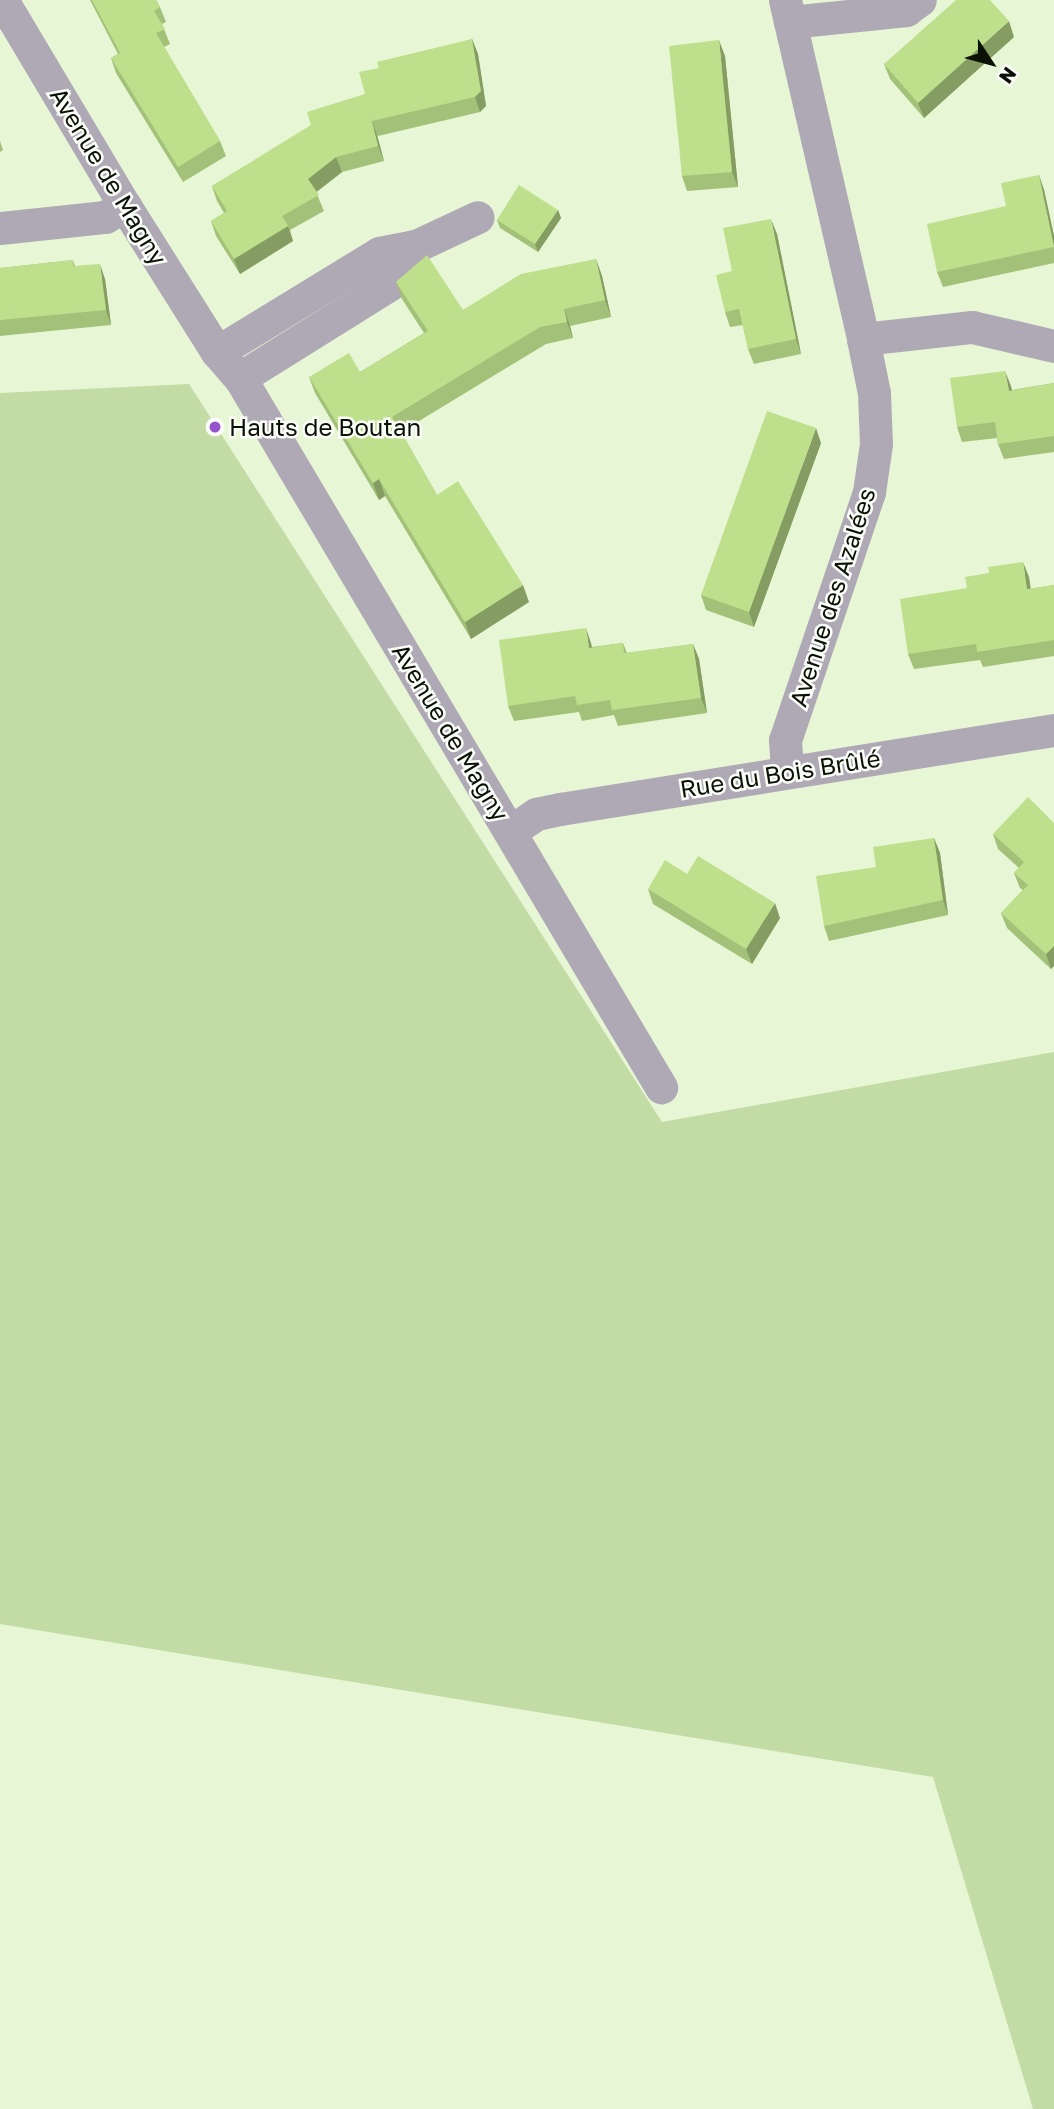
<!DOCTYPE html>
<meta charset="utf-8">
<style>
body{margin:0}
#map{position:relative;width:1054px;height:2109px;overflow:hidden;background:#e7f6d5;font-family:"Golos Text",sans-serif}
div>[style]{position:absolute}
[style*='--x']{left:calc(var(--x)*1px);top:calc(var(--y)*1px);width:calc(var(--w)*1px);rotate:calc(var(--a)*1deg)}
.green>*{inset:0;background:#c3dba4}
.minor>*{height:33px;margin:-16.5px;padding:0 16.5px;transform-origin:16.5px;border-radius:16.5px;background:#afa9b6}
.wall>*{inset:0;background:#a3c178}
.shaded-wall>*{inset:0;background:#859d62}
.building>*{inset:0;background:#bee08c}
.dots>*{width:19px;height:19px;translate:-50% -50%;box-sizing:border-box;border:4px solid #fbfef8;border-radius:50%}
span{translate:-50% -50%;white-space:nowrap;text-align:center;line-height:1.15;-webkit-text-stroke:5px #fbfef8;paint-order:stroke}
.street-label{font-size:24px;color:#0c1106}
.poi-label{font-size:24px;color:#0c1106}
.left{translate:0 -50%;text-align:left}
.north{position:absolute;left:956px;top:28px;width:70px;height:70px;-webkit-text-stroke:5px #fbfef8;paint-order:stroke;rotate:126deg;font-size:19px;font-weight:700;line-height:28px;text-align:center;color:#0c1106}
.north::after{content:'';display:block;margin:auto;width:24px;height:32px;background:#0c1106;clip-path:polygon(50% 0,100% 100%,50% 72%,0 100%)}
</style>
<div id="map">
<div class="green">
<i style="clip-path:polygon(189px 384px,662px 1122px,1054px 1052px,1054px 2109px,1033px 2109px,933px 1777px,0 1624px,0 393px)"></i>
</div>
<div class="minor">
<i style="--x:2;--y:0;--w:240;--a:59.2"></i>
<i style="--x:125;--y:206;--w:173;--a:57.8"></i>
<i style="--x:217;--y:352;--w:35;--a:49"></i>
<i style="--x:240;--y:378;--w:825;--a:59.3"></i>
<i style="--x:785;--y:0;--w:348;--a:77"></i>
<i style="--x:863;--y:339;--w:55;--a:78.5"></i>
<i style="--x:874;--y:393;--w:51;--a:87.8"></i>
<i style="--x:876;--y:444;--w:49;--a:98.3"></i>
<i style="--x:869;--y:492;--w:262;--a:108.7"></i>
<i style="--x:785;--y:740;--w:31;--a:86"></i>
<i style="--x:790;--y:22;--w:117;--a:-5.9"></i>
<i style="--x:906;--y:10;--w:17;--a:-36"></i>
<i style="--x:0;--y:228;--w:106;--a:-6"></i>
<i style="--x:105;--y:217;--w:23;--a:-29"></i>
<i style="--x:863;--y:339;--w:110;--a:-6.3"></i>
<i style="--x:972;--y:327;--w:84;--a:13"></i>
<i style="--x:217;--y:352;--w:190;--a:-31.4"></i>
<i style="--x:379;--y:253;--w:38;--a:-11"></i>
<i style="--x:416;--y:246;--w:68;--a:-25.1"></i>
<i style="--x:240;--y:378;--w:183;--a:-32"></i>
<i style="--x:395;--y:281;--w:41;--a:-59"></i>
<i style="--x:511;--y:831;--w:30;--a:-34"></i>
<i style="--x:536;--y:814;--w:25;--a:-12"></i>
<i style="--x:560;--y:809;--w:500;--a:-9.09"></i>
</div>
<div class="wall">
<i style="clip-path:polygon(90px 0,156px 0,160px 7px,166px 22px,162px 24px,170px 44px,164px 47px,220px 141px,226px 156px,183px 182px,116px 73px,111px 58px,118px 54px)"></i>
<i style="clip-path:polygon(1014px 37px,924px 118px,890px 79px,884px 64px)"></i>
<i style="clip-path:polygon(472px 39px,478px 54px,486px 106px,480px 112px,378px 136px,377px 135px,384px 161px,342px 172px,316px 192px,324px 211px,290px 230px,293px 241px,240px 274px,216px 236px,211px 221px,224px 213px,217px 201px,212px 186px,365px 94px,379px 68px)"></i>
<i style="clip-path:polygon(725px 56px,738px 187px,687px 191px,682px 176px)"></i>
<i style="clip-path:polygon(0 141px,3px 150px,0 152px)"></i>
<i style="clip-path:polygon(1039px 175px,1044px 190px,1054px 236px,1054px 263px,943px 287px,937px 272px)"></i>
<i style="clip-path:polygon(558px 210px,561px 218px,538px 252px,500px 228px,497px 220px)"></i>
<i style="clip-path:polygon(777px 234px,801px 354px,754px 364px,748px 349px,743px 325px,730px 327px,725px 312px,732px 271px)"></i>
<i style="clip-path:polygon(596px 259px,602px 276px,611px 317px,570px 326px,573px 338px,546px 344px,401px 432px,437px 495px,529px 602px,471px 639px,385px 496px,379px 500px,315px 393px,309px 377px,360px 372px,424px 333px,402px 299px,396px 282px,463px 310px)"></i>
<i style="clip-path:polygon(73px 260px,75px 266px,105px 279px,111px 325px,0 336px,0 268px)"></i>
<i style="clip-path:polygon(1054px 383px,1054px 452px,1004px 459px,998px 444px,997px 438px,962px 442px,957px 427px,1011px 386px,1012px 390px)"></i>
<i style="clip-path:polygon(821px 443px,754px 627px,706px 610px,701px 595px)"></i>
<i style="clip-path:polygon(989px 573px,1029px 577px,1030px 589px,1054px 585px,1054px 656px,983px 667px,980px 660px,914px 669px,908px 654px,967px 588px)"></i>
<i style="clip-path:polygon(591px 643px,592px 647px,623px 643px,627px 653px,693px 644px,699px 659px,707px 713px,618px 726px,614px 715px,582px 721px,579px 712px,514px 721px,508px 706px)"></i>
<i style="clip-path:polygon(1054px 823px,1054px 966px,1051px 969px,1007px 928px,1001px 913px,1023px 890px,1020px 888px,1014px 873px,1019px 868px,998px 849px,993px 834px)"></i>
<i style="clip-path:polygon(934px 838px,940px 853px,948px 915px,829px 941px,824px 926px,876px 867px)"></i>
<i style="clip-path:polygon(648px 889px,780px 918px,752px 964px,653px 904px)"></i>
</div>
<div class="shaded-wall">
<i style="clip-path:polygon(1009px 21px,1014px 37px,924px 118px,918px 103px)"></i>
<i style="clip-path:polygon(472px 39px,478px 54px,486px 106px,480px 112px,475px 97px)"></i>
<i style="clip-path:polygon(719px 40px,725px 56px,738px 187px,732px 172px)"></i>
<i style="clip-path:polygon(372px 121px,377px 135px,384px 161px,378px 146px)"></i>
<i style="clip-path:polygon(336px 157px,342px 172px,314px 194px,308px 179px)"></i>
<i style="clip-path:polygon(1039px 175px,1044px 190px,1054px 236px,1054px 247px)"></i>
<i style="clip-path:polygon(558px 210px,561px 218px,538px 252px,535px 244px)"></i>
<i style="clip-path:polygon(771px 219px,777px 234px,801px 354px,796px 339px)"></i>
<i style="clip-path:polygon(288px 226px,293px 241px,240px 274px,234px 259px)"></i>
<i style="clip-path:polygon(596px 259px,602px 276px,611px 317px,605px 300px)"></i>
<i style="clip-path:polygon(100px 264px,105px 279px,111px 325px,106px 310px)"></i>
<i style="clip-path:polygon(564px 309px,570px 326px,573px 338px,567px 322px)"></i>
<i style="clip-path:polygon(1005px 371px,1011px 386px,1014px 406px,1009px 391px)"></i>
<i style="clip-path:polygon(816px 428px,821px 443px,754px 627px,749px 612px)"></i>
<i style="clip-path:polygon(379px 479px,385px 496px,379px 500px,373px 483px)"></i>
<i style="clip-path:polygon(1023px 562px,1029px 577px,1033px 604px,1027px 589px)"></i>
<i style="clip-path:polygon(523px 585px,529px 602px,471px 639px,465px 622px)"></i>
<i style="clip-path:polygon(586px 628px,591px 643px,594px 663px,589px 648px)"></i>
<i style="clip-path:polygon(693px 644px,699px 659px,707px 713px,701px 698px)"></i>
<i style="clip-path:polygon(934px 838px,940px 853px,948px 915px,943px 900px)"></i>
<i style="clip-path:polygon(775px 903px,780px 918px,752px 964px,746px 949px)"></i>
<i style="clip-path:polygon(1054px 946px,1054px 966px,1051px 969px,1046px 954px)"></i>
</div>
<div class="building">
<i style="clip-path:polygon(92px 0,156px 0,160px 7px,154px 11px,165px 29px,156px 33px,220px 141px,178px 167px,111px 58px,120px 53px)"></i>
<i style="clip-path:polygon(956px 0,990px 0,1009px 21px,918px 103px,884px 64px)"></i>
<i style="clip-path:polygon(472px 39px,481px 91px,475px 97px,372px 121px,369px 110px,378px 146px,336px 157px,308px 179px,319px 195px,282px 216px,288px 226px,234px 259px,211px 221px,227px 211px,212px 186px,311px 125px,307px 112px,365px 94px,359px 72px,379px 68px,377px 62px)"></i>
<i style="clip-path:polygon(719px 40px,732px 172px,682px 176px,669px 46px)"></i>
<i style="clip-path:polygon(1039px 175px,1054px 247px,937px 272px,927px 224px,1006px 206px,1001px 183px)"></i>
<i style="clip-path:polygon(519px 185px,558px 210px,535px 244px,497px 220px)"></i>
<i style="clip-path:polygon(771px 219px,796px 339px,748px 349px,739px 309px,725px 312px,716px 275px,732px 271px,723px 228px)"></i>
<i style="clip-path:polygon(427px 255px,463px 310px,521px 274px,596px 259px,605px 300px,564px 309px,567px 322px,540px 327px,392px 417px,437px 495px,458px 481px,523px 585px,465px 622px,379px 479px,373px 483px,309px 377px,349px 353px,360px 372px,428px 331px,396px 282px)"></i>
<i style="clip-path:polygon(73px 260px,73px 266px,100px 264px,106px 310px,0 320px,0 268px)"></i>
<i style="clip-path:polygon(1005px 371px,1009px 391px,1054px 383px,1054px 436px,998px 444px,995px 422px,957px 427px,950px 378px)"></i>
<i style="clip-path:polygon(767px 411px,816px 428px,749px 612px,701px 595px)"></i>
<i style="clip-path:polygon(1023px 562px,1027px 589px,1054px 585px,1054px 640px,977px 652px,976px 644px,908px 654px,900px 599px,967px 588px,965px 577px,989px 573px,988px 567px)"></i>
<i style="clip-path:polygon(586px 628px,589px 648px,623px 643px,624px 653px,693px 644px,701px 698px,612px 710px,610px 700px,577px 705px,575px 696px,508px 706px,499px 640px)"></i>
<i style="clip-path:polygon(1028px 797px,1054px 823px,1054px 946px,1046px 954px,1001px 913px,1028px 885px,1014px 873px,1024px 862px,993px 834px)"></i>
<i style="clip-path:polygon(934px 838px,943px 900px,824px 926px,816px 876px,876px 867px,873px 847px)"></i>
<i style="clip-path:polygon(698px 856px,775px 903px,746px 949px,648px 889px,665px 860px,687px 874px)"></i>
</div>
<div class="dots">
<i style="left:215px;top:427px;background:#9755cb"></i>
</div>
<div class="street-label">
<span style="left:109px;top:176px;rotate:59deg">Avenue de Magny</span>
<span style="left:832px;top:597px;rotate:-72deg">Avenue des Azalées</span>
<span style="left:451px;top:732px;rotate:59deg">Avenue de Magny</span>
<span style="left:780px;top:773px;rotate:-9deg">Rue du Bois Brûlé</span>
</div>
<div class="poi-label">
<span class="left" style="left:229px;top:427px">Hauts de Boutan</span>
</div>
<div class="north">N</div>
</div>
